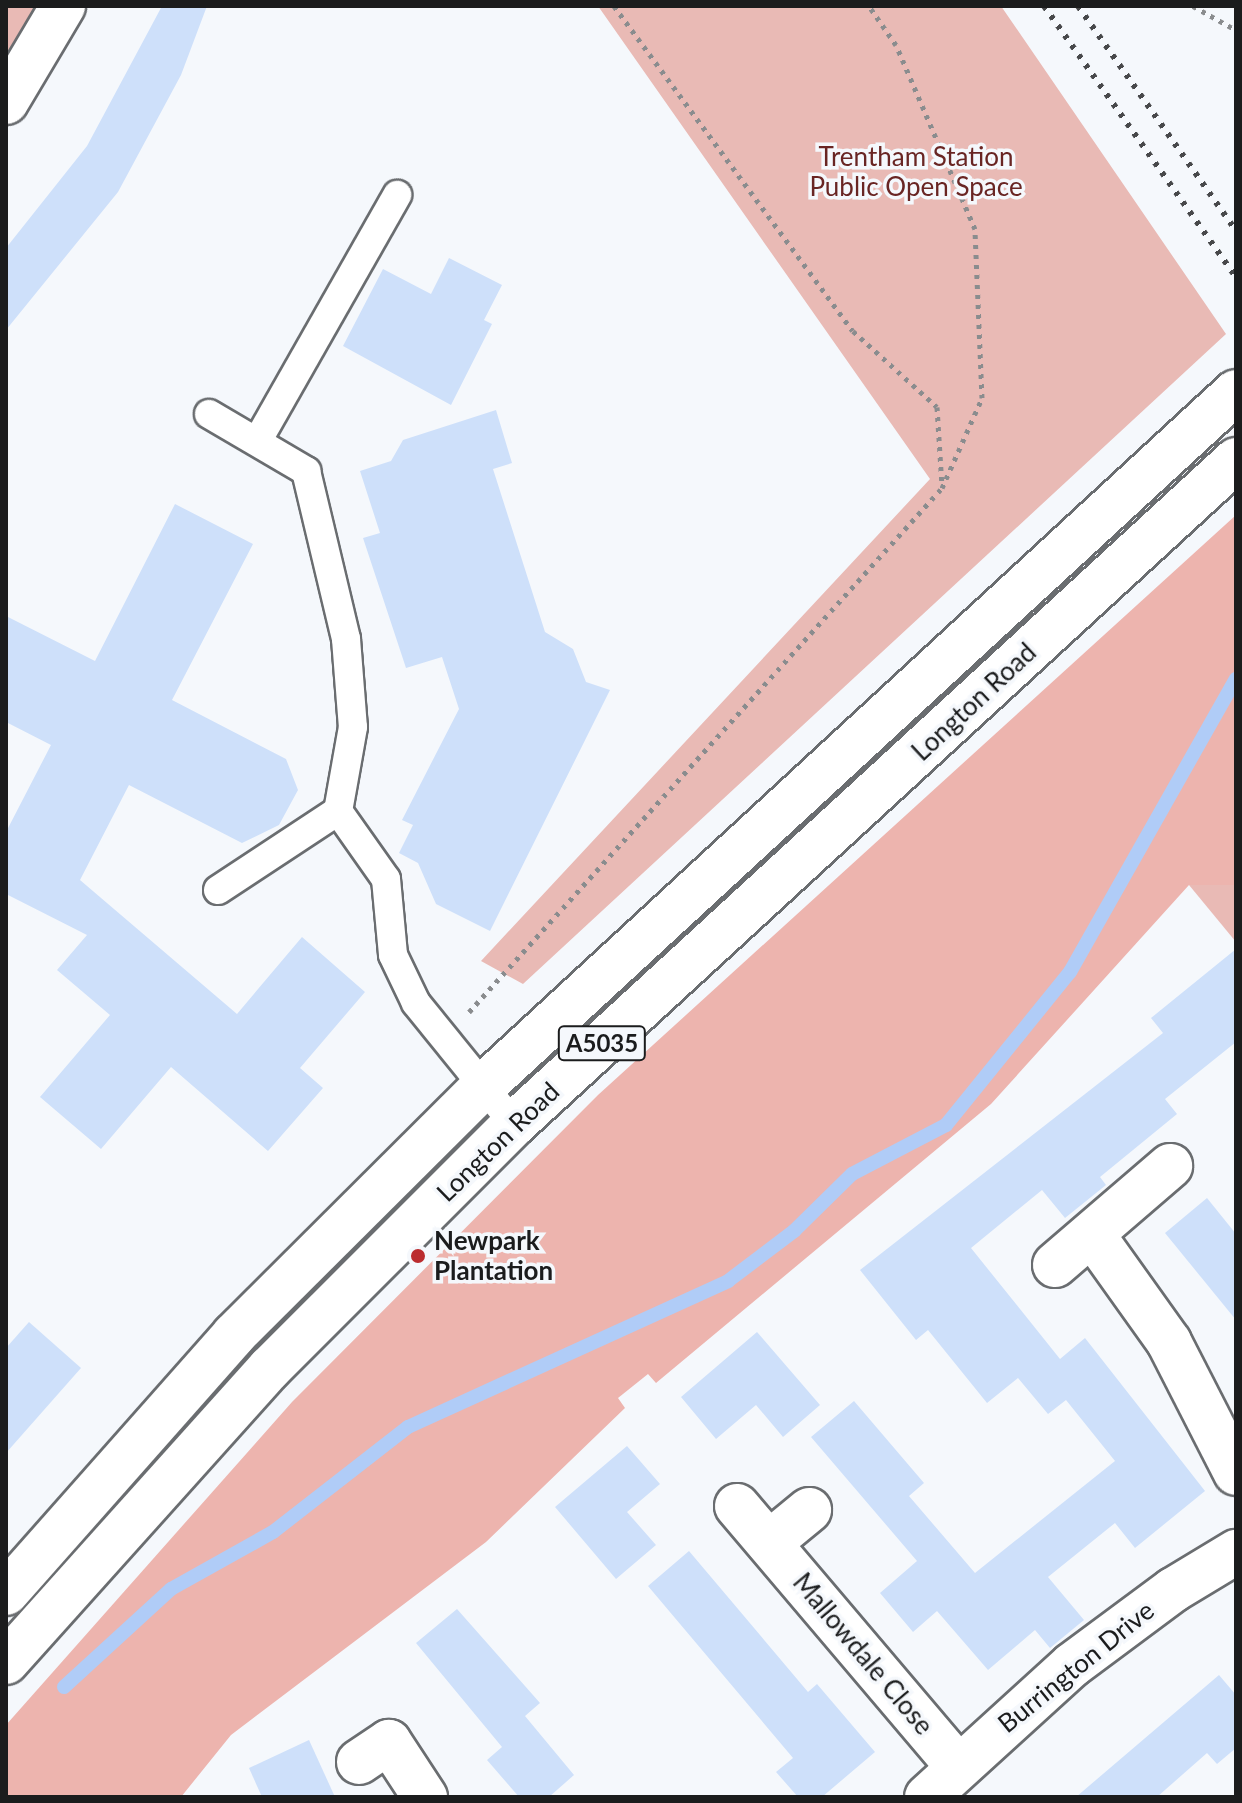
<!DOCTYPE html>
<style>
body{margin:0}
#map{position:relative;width:1242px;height:1803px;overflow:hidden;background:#f5f8fc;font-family:Lato,sans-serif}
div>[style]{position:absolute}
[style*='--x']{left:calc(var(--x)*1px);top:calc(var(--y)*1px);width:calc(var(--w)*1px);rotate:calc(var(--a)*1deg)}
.green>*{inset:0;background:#e9bab5}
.forest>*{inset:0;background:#edb4ae}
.stream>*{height:14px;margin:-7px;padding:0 7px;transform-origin:7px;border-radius:7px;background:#b0ccf7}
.building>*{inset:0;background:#cee0fa}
.path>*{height:5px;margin-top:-2.5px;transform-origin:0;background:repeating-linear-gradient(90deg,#8a8c8e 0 4px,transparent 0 10px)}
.roads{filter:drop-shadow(2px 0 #6a6d70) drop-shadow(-2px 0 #6a6d70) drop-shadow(0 2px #6a6d70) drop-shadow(0 -2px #6a6d70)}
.lane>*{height:28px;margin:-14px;padding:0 14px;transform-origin:14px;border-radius:14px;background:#fff}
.street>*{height:44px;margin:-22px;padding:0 22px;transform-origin:22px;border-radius:22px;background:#fff}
.primary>*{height:44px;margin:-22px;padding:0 22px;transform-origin:22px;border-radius:22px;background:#fff}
.rail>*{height:6px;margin-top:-3px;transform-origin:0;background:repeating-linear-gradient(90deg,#47484a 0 4px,transparent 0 12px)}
.dots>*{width:22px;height:22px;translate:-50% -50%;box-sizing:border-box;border:4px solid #f5f8fc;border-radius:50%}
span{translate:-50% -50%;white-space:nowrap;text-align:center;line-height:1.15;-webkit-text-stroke:7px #f5f8fc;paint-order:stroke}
.shield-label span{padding:2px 6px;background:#f5f8fc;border:2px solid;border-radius:6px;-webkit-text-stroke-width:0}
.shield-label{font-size:24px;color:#1b1c1d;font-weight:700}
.park-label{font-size:26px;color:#692523}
.street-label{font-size:26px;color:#1b1c1d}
.poi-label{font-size:26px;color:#1b1c1d;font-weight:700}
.left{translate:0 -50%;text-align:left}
.frame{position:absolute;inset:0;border:8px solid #1b1c1d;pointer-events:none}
</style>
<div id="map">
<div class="green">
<i style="clip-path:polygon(6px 6px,36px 6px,17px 52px,6px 61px)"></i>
<i style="clip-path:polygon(598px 6px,1001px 6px,1226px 334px,523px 984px,481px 961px,930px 479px)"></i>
<i style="clip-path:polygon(1189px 885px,1236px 885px,1236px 942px)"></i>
</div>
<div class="forest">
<i style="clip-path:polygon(1236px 515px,1236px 885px,1189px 885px,991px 1104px,656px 1383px,648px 1374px,618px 1398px,625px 1408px,486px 1542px,231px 1735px,181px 1797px,6px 1797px,6px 1725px,292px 1402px,598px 1095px)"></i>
</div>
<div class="stream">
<i style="--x:64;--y:1687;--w:145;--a:-42.5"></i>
<i style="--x:171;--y:1589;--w:117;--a:-29.2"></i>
<i style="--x:273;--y:1532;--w:171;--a:-37.9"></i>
<i style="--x:408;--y:1427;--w:352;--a:-24.5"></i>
<i style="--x:728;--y:1281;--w:83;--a:-37.1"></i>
<i style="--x:794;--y:1231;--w:81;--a:-44.5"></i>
<i style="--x:852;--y:1174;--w:106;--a:-27.5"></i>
<i style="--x:946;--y:1125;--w:197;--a:-51"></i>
<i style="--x:1070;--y:972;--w:337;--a:-60.5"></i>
</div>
<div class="building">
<i style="clip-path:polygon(162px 6px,207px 6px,181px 75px,118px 192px,6px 330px,6px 248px,87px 146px)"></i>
<i style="clip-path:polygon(449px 258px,502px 285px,484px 320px,492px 324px,451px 405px,343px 346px,383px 269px,431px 294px)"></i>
<i style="clip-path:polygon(496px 410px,512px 463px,493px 469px,545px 632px,573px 649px,586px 682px,610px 690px,490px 931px,436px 904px,418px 863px,399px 853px,413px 825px,402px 820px,459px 709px,442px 657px,406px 668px,363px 538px,380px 533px,360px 471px,391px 461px,403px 440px)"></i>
<i style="clip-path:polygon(175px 504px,253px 544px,172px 700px,286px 759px,298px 790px,279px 825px,242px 843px,129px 785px,80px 880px,237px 1014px,302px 937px,365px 992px,300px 1068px,323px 1088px,268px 1151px,171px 1067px,101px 1149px,40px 1097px,110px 1015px,57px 970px,87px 935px,6px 894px,6px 832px,51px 745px,6px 722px,6px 616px,95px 661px)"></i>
<i style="clip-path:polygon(1236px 949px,1236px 1042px,1165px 1099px,1177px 1114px,1100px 1177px,1106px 1185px,1065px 1218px,1042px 1190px,971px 1248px,1060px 1359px,1085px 1338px,1205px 1491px,1135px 1548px,1115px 1523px,1048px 1577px,1084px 1620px,1050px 1648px,1035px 1630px,988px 1670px,937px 1611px,913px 1632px,880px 1593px,917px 1561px,811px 1437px,854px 1401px,924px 1483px,909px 1496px,975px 1573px,1115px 1461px,1066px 1400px,1048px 1414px,1018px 1378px,987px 1403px,928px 1330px,916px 1340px,860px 1270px,1163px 1033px,1151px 1018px)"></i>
<i style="clip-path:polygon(1207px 1198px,1236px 1234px,1236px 1320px,1165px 1233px)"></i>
<i style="clip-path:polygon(29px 1322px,81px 1368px,6px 1453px,6px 1348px)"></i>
<i style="clip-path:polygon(757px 1332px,820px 1405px,783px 1437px,756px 1405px,716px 1439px,681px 1397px)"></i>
<i style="clip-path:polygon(627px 1446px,660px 1484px,627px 1512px,656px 1545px,616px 1579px,555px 1507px)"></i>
<i style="clip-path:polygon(689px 1551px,808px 1692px,817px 1684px,875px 1752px,822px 1797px,798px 1797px,776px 1772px,793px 1758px,648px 1586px)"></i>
<i style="clip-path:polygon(457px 1609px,540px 1703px,525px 1716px,574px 1775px,549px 1797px,519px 1797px,487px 1760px,502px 1747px,416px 1643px)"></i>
<i style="clip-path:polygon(1219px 1675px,1236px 1695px,1236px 1748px,1217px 1764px,1207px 1753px,1157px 1797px,1076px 1797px)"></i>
<i style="clip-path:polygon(309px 1740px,335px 1797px,262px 1797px,249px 1768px)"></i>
</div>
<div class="path">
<i style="--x:614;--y:6;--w:403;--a:53.7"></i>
<i style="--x:853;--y:331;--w:113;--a:42.1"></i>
<i style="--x:937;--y:407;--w:80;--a:86.4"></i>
<i style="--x:1193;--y:6;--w:49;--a:29.2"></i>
<i style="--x:469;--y:1012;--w:706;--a:-47.93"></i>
<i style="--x:942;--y:488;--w:98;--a:-66"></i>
<i style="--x:982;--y:398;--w:169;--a:-92.4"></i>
<i style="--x:975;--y:229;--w:200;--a:-113.2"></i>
<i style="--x:896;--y:45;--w:47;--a:-124.7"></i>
</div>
<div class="roads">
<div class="lane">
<i style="--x:209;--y:414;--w:113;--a:30.4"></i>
<i style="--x:306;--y:471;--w:173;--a:76.6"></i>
<i style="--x:346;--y:639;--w:88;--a:85.5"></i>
<i style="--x:353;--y:727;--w:85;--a:100.1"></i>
<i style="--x:338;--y:811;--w:83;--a:54.8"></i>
<i style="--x:386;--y:879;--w:76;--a:84.7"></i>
<i style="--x:393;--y:955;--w:53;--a:64.4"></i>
<i style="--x:416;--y:1003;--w:156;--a:51"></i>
<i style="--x:258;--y:440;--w:282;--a:-60.4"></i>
<i style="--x:218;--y:890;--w:144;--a:-33.4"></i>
</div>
<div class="street">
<i style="--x:6;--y:102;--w:112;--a:-59.3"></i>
<i style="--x:1092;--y:1234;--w:133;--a:54.5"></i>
<i style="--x:1169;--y:1342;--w:147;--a:62.9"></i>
<i style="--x:1055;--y:1265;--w:152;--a:-40.7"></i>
<i style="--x:737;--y:1506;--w:340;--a:49.7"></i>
<i style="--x:769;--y:1543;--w:52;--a:-39.5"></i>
<i style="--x:359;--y:1762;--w:36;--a:-34"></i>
<i style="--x:389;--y:1742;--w:66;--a:56.8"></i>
<i style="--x:927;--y:1797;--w:196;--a:-42.3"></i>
<i style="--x:1072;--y:1665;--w:126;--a:-36.6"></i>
<i style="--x:1173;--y:1590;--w:74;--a:-31.1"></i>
</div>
<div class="primary">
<i style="--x:6;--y:1593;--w:344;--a:-48.5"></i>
<i style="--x:234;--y:1335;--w:360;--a:-44.9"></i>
<i style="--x:489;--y:1081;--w:1016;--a:-42.69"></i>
<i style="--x:6;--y:1662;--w:395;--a:-48.1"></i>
<i style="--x:270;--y:1368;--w:345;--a:-45"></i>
<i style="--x:514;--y:1124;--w:981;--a:-42.6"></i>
</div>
</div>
<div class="rail">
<i style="--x:1044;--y:6;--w:332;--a:54.7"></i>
<i style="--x:1078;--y:6;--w:275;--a:54.9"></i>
</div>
<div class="dots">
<i style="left:418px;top:1256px;background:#bb2c2f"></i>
</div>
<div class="shield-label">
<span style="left:602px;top:1043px">A5035</span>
</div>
<div class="park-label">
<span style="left:916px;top:172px">Trentham Station<br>Public Open Space</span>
</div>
<div class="street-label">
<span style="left:974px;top:702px;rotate:-43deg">Longton Road</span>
<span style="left:498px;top:1142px;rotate:-44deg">Longton Road</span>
<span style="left:863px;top:1654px;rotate:50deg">Mallowdale Close</span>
<span style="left:1076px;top:1667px;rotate:-39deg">Burrington Drive</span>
</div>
<div class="poi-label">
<span class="left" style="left:434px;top:1256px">Newpark<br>Plantation</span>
</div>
<div class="frame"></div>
</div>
